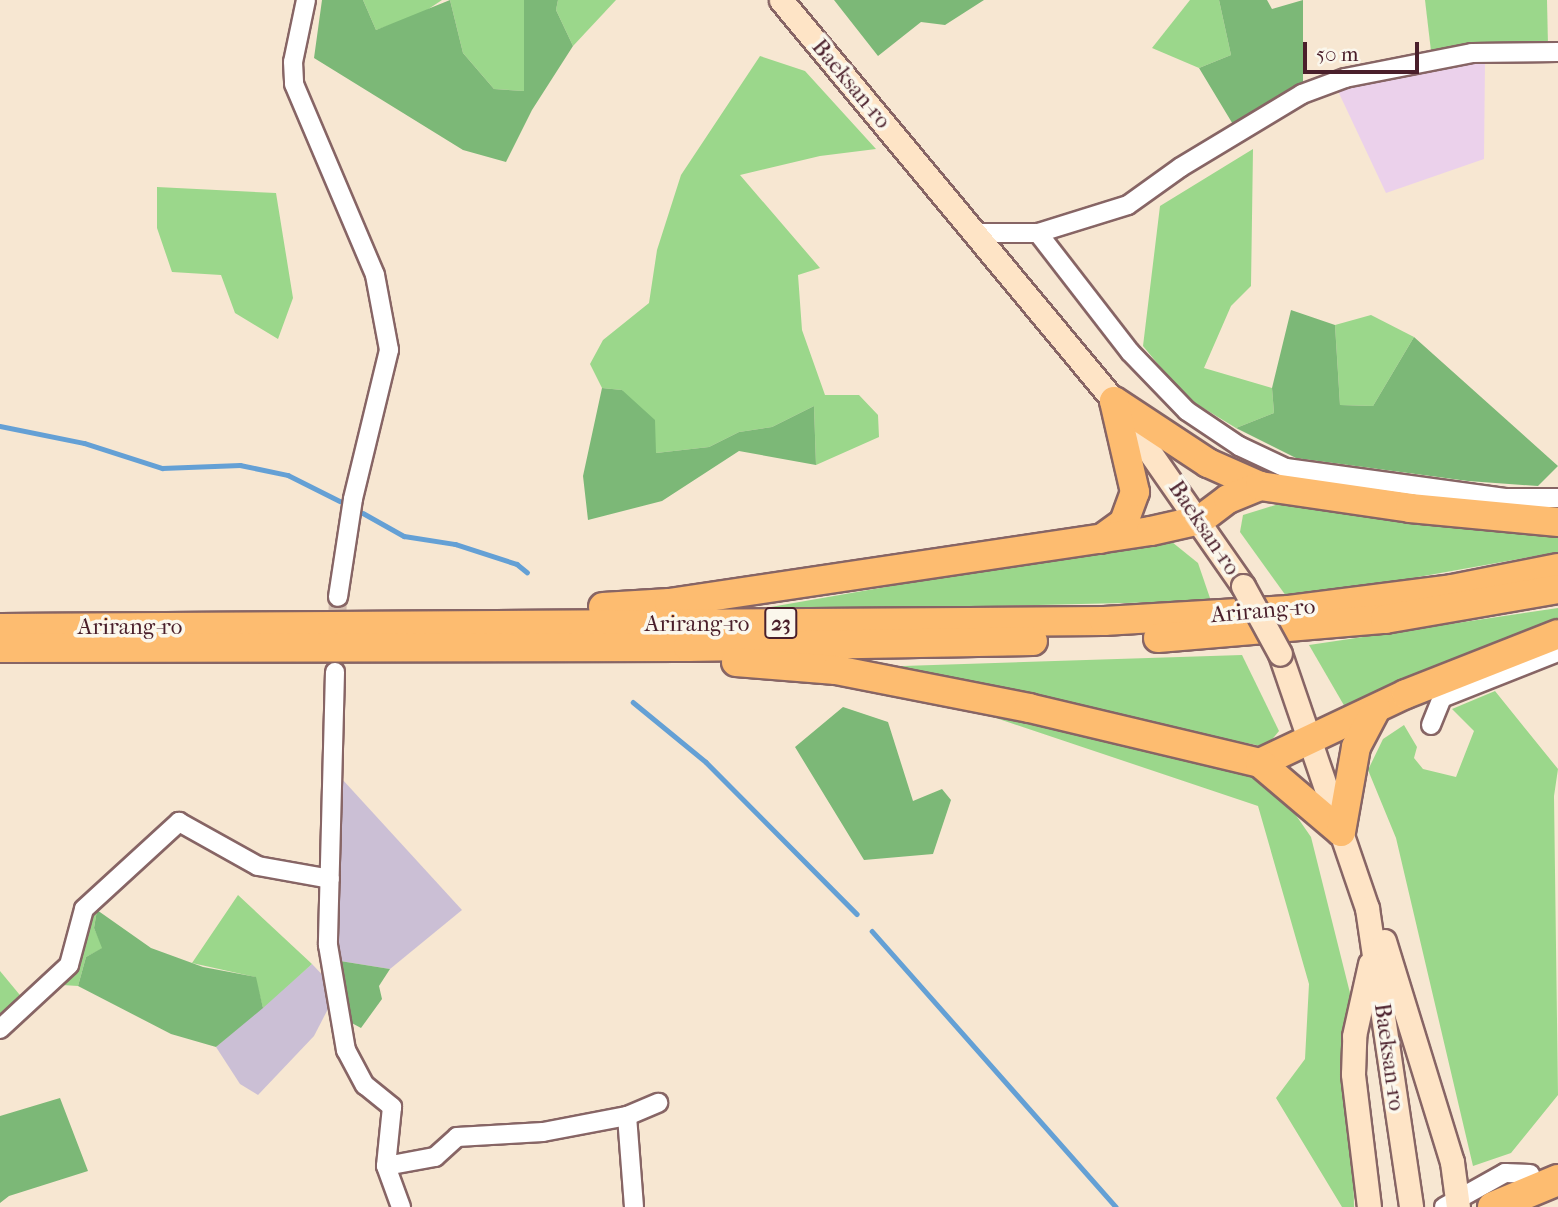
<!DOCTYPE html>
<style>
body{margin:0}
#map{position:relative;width:1558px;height:1207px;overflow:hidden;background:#f7e7d2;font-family:"IM FELL French Canon",serif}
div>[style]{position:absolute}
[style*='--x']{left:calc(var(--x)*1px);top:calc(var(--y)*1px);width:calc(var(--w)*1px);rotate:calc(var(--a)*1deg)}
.built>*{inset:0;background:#ebd1eb}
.industrial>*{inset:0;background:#cbbfd5}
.green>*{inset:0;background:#9bd78b}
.forest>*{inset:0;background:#7cb877}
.stream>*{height:4.5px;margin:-2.25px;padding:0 2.25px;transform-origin:2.25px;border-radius:2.25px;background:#64a0d5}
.minor-tunnel>*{height:18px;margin-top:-9px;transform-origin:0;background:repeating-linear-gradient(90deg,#d4bfb1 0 18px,transparent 0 27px)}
.roads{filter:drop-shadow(2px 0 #876565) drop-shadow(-2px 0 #876565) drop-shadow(0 2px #876565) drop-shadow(0 -2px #876565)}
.minor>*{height:18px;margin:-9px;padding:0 9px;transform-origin:9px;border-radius:9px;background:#fff}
.secondary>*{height:23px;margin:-11.5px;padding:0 11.5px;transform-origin:11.5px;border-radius:11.5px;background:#fee4c6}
.trunk>*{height:28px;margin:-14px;padding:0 14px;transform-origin:14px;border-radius:14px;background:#fdbc70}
.motorway>*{height:30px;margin:-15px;padding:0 15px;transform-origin:15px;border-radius:15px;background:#fdbc70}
.bridges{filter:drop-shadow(2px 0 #876565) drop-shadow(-2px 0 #876565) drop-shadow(0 2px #876565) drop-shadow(0 -2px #876565)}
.secondary-bridge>*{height:23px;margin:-11.5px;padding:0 11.5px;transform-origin:11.5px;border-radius:11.5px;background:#fee4c6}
span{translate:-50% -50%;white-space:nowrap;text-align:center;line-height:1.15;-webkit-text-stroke:7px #fbf7ec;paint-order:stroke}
.shield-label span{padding:2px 5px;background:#fbf7ec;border:2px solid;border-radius:5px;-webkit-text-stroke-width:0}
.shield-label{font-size:21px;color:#4a1f2b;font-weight:700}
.street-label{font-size:23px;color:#4a1f2b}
.scale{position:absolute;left:1303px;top:42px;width:116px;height:32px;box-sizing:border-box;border:4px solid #4a1f2b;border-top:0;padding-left:9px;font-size:21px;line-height:24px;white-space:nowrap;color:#4a1f2b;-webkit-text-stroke:5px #fbf7ec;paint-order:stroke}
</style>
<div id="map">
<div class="built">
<i style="clip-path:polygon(1485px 60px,1484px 159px,1386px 193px,1337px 89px)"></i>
</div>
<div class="industrial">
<i style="clip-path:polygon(342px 779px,462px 910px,390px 969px,340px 961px,336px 928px)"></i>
<i style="clip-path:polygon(312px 964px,332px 985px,329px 1007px,314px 1036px,258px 1095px,240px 1084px,216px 1047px)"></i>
</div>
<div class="green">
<i style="clip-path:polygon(363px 0,442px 0,421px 14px,376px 30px)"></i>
<i style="clip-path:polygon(450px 0,524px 0,524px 91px,494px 89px,463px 53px)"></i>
<i style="clip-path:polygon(558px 0,616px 0,573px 46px,556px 10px)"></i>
<i style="clip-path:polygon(1190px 0,1219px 0,1231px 55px,1199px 68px,1152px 48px)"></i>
<i style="clip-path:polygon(1425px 0,1547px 0,1548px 46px,1431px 51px)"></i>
<i style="clip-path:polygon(760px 56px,805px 71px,876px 149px,820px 156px,740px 175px,820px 268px,798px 275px,802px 330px,825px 395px,859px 395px,878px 415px,879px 437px,816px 465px,814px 406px,772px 427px,739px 432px,709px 447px,656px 453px,622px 390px,602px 388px,590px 364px,603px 340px,649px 303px,657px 250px,681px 175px)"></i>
<i style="clip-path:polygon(1253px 149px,1251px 286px,1231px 306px,1204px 368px,1272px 388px,1274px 413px,1236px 428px,1185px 397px,1143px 346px,1160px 206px)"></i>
<i style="clip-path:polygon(157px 187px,276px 193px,293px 298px,278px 339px,235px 313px,221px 275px,172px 272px,157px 228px)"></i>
<i style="clip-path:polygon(1371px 315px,1414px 337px,1373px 406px,1340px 405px,1335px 325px)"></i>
<i style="clip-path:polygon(1282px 503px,1558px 530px,1558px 552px,1289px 600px,1240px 532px,1243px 515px)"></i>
<i style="clip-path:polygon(1167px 538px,1198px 563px,1211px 601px,742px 612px)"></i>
<i style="clip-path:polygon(1558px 608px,1558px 626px,1349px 714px,1309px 645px)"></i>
<i style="clip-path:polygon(1242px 655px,1279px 731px,1266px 747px,872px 667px)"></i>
<i style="clip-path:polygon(1495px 691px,1558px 769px,1554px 796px,1558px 1095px,1511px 1153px,1473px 1166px,1396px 838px,1368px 770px,1383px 739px,1404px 725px,1417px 747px,1414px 758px,1423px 769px,1456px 777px,1474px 731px,1452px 709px)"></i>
<i style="clip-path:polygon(990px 716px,1250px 771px,1293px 811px,1311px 837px,1351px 997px,1354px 1207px,1342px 1207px,1276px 1098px,1305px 1059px,1309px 984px,1258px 806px)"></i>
<i style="clip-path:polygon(238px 895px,312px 964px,263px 1008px,255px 977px,192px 963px)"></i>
<i style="clip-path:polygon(97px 910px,94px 928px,103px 948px,86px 957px,78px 986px,62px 985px,76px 961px,89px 913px)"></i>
<i style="clip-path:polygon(0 971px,24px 1000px,0 1019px)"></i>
</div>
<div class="forest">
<i style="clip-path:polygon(322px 0,363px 0,376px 30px,450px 0,463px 53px,494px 89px,524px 91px,524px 0,558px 0,556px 10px,573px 46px,532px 110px,506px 162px,463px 150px,314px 58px)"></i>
<i style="clip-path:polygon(834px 0,984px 0,945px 25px,921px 22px,878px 56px)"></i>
<i style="clip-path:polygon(1219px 0,1267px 0,1272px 9px,1303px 0,1303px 83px,1234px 126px,1199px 68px,1231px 55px)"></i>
<i style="clip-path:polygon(1291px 310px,1335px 325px,1340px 405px,1373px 406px,1414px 337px,1558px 466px,1538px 486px,1468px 481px,1296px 458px,1236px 428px,1274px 413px,1272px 388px)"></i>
<i style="clip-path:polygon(602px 388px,622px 390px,655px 420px,656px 453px,709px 447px,739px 432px,772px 427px,814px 406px,816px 465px,739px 451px,662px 501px,588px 520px,583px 476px)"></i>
<i style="clip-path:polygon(843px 707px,888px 722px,913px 801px,942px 789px,951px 800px,933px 854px,864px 860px,795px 747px)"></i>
<i style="clip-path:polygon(97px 910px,151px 948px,203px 967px,256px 977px,263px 1008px,216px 1047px,171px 1034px,78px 986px,86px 957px,102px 948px,94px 928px)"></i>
<i style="clip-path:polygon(340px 961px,390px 969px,379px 986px,382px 999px,361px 1028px,348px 1021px)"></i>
<i style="clip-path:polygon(60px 1098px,88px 1171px,9px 1196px,0 1203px,0 1116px)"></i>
</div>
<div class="stream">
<i style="--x:0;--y:426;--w:86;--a:11.4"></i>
<i style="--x:84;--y:443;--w:82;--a:17.8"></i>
<i style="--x:162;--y:468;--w:78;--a:-2.2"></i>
<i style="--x:240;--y:465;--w:49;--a:11.8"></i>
<i style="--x:288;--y:475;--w:58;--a:26.6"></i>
<i style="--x:363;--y:513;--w:47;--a:29.3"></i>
<i style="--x:404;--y:536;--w:52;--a:8.9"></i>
<i style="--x:455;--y:544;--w:65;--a:17.9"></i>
<i style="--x:517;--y:564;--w:13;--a:39"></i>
<i style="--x:633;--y:702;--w:94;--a:39.4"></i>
<i style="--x:706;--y:762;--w:214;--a:45.2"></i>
<i style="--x:872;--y:931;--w:368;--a:48.5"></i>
</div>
<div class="minor-tunnel">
<i style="--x:335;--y:672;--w:75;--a:-87.7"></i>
</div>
<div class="roads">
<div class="minor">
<i style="--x:306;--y:0;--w:63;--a:101.8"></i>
<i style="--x:293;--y:62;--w:22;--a:87"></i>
<i style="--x:294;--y:84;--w:207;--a:67"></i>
<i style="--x:375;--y:275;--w:76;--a:79.4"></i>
<i style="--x:389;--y:350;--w:153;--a:103.6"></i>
<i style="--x:353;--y:499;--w:99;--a:98.7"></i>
<i style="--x:974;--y:233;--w:64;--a:0"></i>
<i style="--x:1038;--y:233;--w:94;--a:-17.3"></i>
<i style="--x:1128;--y:205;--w:65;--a:-35.6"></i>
<i style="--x:1181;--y:167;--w:141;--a:-31.1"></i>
<i style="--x:1302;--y:94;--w:46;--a:-20.4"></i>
<i style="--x:1345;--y:78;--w:129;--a:-11.1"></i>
<i style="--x:1472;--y:53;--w:86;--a:-0.7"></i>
<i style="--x:1038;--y:233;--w:150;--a:52.3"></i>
<i style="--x:1130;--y:352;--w:82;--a:46"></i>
<i style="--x:1187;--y:411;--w:63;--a:33.9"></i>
<i style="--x:1239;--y:446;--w:52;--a:25.1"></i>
<i style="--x:1286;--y:468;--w:221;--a:7.8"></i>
<i style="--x:1505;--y:498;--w:53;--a:0"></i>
<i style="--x:335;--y:672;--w:273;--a:91.5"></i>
<i style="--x:328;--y:945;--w:107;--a:80.3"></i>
<i style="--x:346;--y:1050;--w:40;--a:62"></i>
<i style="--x:365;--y:1085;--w:35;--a:39"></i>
<i style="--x:392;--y:1107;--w:59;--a:95.8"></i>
<i style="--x:386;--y:1166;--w:44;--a:69.9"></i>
<i style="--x:1431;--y:725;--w:29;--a:-68"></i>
<i style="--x:1442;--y:698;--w:125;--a:-21.6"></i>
<i style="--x:0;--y:1029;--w:94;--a:-42.8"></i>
<i style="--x:69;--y:965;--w:58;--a:-75"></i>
<i style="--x:84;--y:909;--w:129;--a:-42.5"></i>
<i style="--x:179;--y:822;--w:90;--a:29.1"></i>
<i style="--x:258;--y:866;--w:73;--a:10.2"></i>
<i style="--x:627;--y:1116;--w:91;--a:85.6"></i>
<i style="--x:386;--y:1166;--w:50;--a:-10.4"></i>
<i style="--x:435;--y:1157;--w:30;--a:-42"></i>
<i style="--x:457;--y:1137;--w:86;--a:-3.3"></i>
<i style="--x:543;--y:1132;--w:86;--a:-10.8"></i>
<i style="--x:627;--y:1116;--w:34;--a:-23"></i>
<i style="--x:1444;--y:1207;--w:70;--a:-29.1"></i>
<i style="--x:1505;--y:1173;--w:25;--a:2"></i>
</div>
<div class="secondary">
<i style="--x:781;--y:0;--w:521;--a:50.29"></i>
<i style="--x:1114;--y:401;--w:226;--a:55.1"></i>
<i style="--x:1280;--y:654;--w:268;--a:71.1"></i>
<i style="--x:1367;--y:908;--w:302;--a:81.6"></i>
<i style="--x:1384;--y:941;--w:231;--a:72.9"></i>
<i style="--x:1452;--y:1162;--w:45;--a:82.4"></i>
<i style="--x:1369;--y:1207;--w:134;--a:-96.9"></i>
<i style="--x:1353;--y:1074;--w:38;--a:-88"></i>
<i style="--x:1354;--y:1036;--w:74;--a:-77.5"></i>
</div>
<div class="trunk">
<i style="--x:1114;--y:401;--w:113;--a:33.4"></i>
<i style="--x:1208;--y:463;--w:57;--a:23.9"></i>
<i style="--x:1101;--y:539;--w:29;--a:-36"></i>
<i style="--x:1124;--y:522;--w:32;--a:-70"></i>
<i style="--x:1135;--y:492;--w:93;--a:-103"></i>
<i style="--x:603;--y:607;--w:66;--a:-3.5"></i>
<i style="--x:669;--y:603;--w:487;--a:-8.5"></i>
<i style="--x:1151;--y:531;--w:50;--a:-12.7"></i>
<i style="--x:1200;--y:520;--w:35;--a:-37"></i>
<i style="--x:1228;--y:499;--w:35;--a:-22"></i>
<i style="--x:1260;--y:486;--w:152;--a:8.3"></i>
<i style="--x:1410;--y:508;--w:149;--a:5.4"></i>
<i style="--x:0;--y:628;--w:1104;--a:-0.36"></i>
<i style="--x:1104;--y:621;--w:185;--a:-3.4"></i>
<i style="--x:1289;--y:610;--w:164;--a:-7.3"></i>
<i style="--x:1452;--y:589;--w:108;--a:-11.2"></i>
<i style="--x:1158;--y:638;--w:228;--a:-4.8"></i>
<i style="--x:1385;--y:619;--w:176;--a:-9.8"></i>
<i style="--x:0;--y:648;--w:688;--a:-0.08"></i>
<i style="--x:688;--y:647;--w:345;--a:-1"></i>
<i style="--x:736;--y:662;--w:100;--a:4.6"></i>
<i style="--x:836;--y:670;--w:197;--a:11.1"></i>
<i style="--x:1029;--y:708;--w:237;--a:13.4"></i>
<i style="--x:1260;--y:763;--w:161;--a:-25.3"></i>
<i style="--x:1406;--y:694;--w:163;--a:-21.5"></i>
<i style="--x:1260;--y:763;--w:106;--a:40.4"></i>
<i style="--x:1341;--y:832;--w:86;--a:-80"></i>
<i style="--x:1356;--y:747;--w:43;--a:-62.2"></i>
</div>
<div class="motorway">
<i style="--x:1493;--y:1207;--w:70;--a:-22.6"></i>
</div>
</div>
<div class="bridges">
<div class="secondary-bridge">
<i style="--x:1243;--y:586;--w:77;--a:61.4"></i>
</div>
</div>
<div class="shield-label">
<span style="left:781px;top:623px">23</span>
</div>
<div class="street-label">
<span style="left:851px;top:84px;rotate:50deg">Baeksan-ro</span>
<span style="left:1204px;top:528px;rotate:56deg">Baeksan-ro</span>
<span style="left:1263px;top:611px;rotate:-5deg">Arirang-ro</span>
<span style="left:697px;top:624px">Arirang-ro</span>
<span style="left:130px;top:627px">Arirang-ro</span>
<span style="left:1389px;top:1057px;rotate:82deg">Baeksan-ro</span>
</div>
<div class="scale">50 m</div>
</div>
